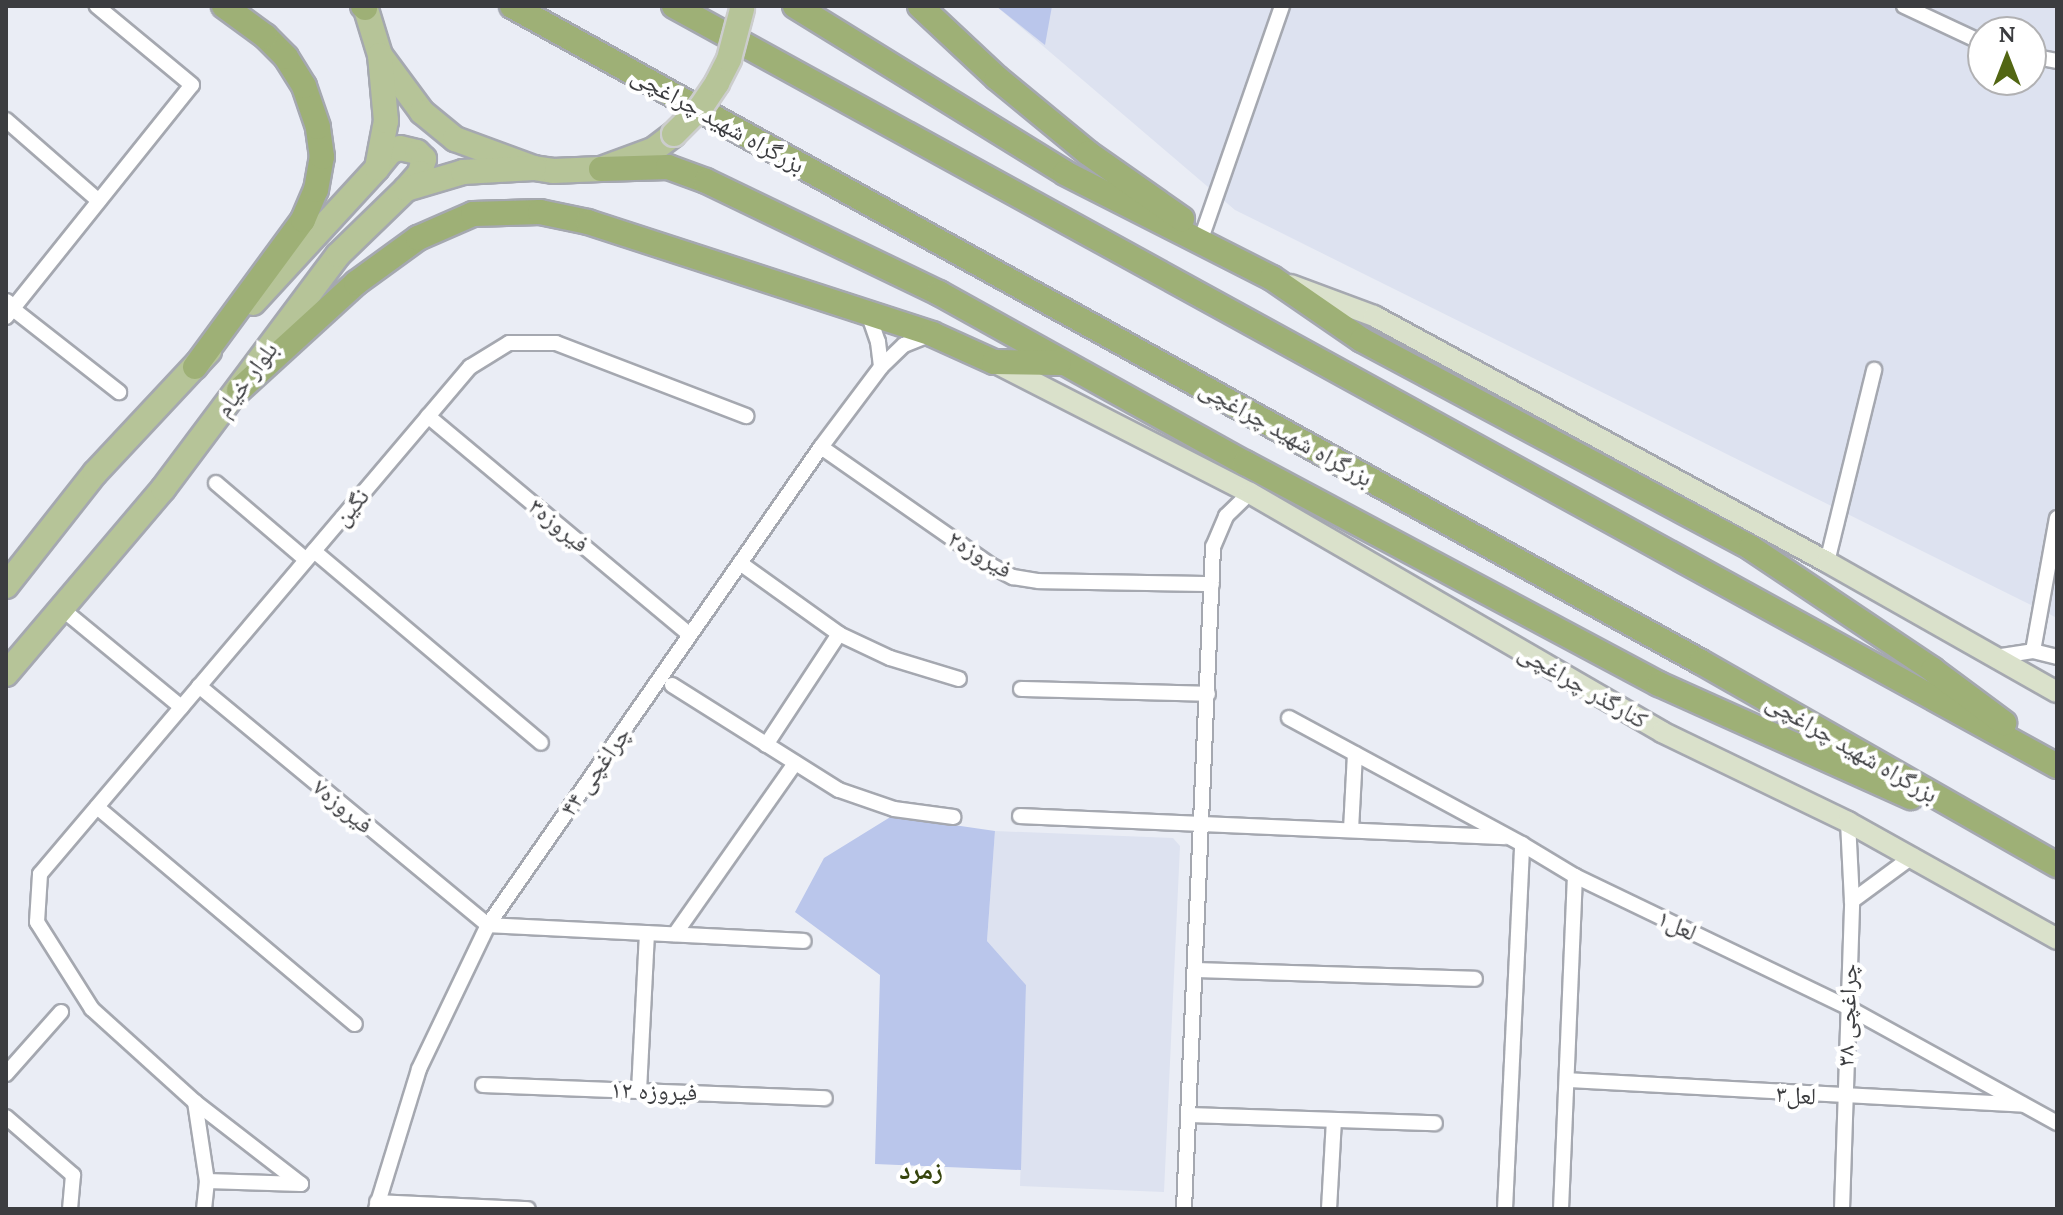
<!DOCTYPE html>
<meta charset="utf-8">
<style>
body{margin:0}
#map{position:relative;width:2063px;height:1215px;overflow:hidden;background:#eaedf5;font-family:Lora,"Noto Naskh Arabic",serif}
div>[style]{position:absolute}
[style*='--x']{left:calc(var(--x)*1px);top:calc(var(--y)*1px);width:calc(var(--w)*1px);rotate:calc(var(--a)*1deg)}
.built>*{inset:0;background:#dde2f0}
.green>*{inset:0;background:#bac6eb}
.roads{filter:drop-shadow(2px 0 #a5a8b0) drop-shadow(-2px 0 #a5a8b0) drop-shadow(0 2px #a5a8b0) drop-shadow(0 -2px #a5a8b0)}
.minor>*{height:14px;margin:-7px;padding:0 7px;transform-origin:7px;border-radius:7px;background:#fff}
.tertiary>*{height:18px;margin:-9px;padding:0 9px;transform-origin:9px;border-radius:9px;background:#fff}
.secondary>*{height:20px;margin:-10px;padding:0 10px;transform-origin:10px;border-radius:10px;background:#dae1cb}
.primary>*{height:24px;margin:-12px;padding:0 12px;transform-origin:12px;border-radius:12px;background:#b6c498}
.trunk>*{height:24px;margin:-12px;padding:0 12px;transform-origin:12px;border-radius:12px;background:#9eb076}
.bridges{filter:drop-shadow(2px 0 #cccdcd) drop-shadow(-2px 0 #cccdcd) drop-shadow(0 2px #cccdcd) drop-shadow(0 -2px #cccdcd)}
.primary-bridge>*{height:24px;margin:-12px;padding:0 12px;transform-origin:12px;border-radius:12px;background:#b6c498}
span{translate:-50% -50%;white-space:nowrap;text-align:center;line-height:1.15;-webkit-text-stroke:8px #fff;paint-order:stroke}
.street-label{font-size:24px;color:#3c3d40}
.neighbourhood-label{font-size:26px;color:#36440c;font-weight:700}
.frame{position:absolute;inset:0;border:8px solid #3c3d40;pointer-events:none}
.north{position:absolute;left:1967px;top:16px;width:80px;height:80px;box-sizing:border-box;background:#fff;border:2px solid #b1b1b3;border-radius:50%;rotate:0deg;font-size:22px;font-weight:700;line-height:32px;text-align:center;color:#3c3d40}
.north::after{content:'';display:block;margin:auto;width:28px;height:36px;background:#526613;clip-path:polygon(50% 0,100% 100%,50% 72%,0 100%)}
</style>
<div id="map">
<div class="built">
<i style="clip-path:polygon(evenodd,996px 6px,2057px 6px,2057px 618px,1235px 210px,996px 6px,1983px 32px,2031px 32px,2031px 80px,1983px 80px,1983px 32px)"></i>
<i style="clip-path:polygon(995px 831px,1173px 838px,1180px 846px,1164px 1192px,1020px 1186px,1026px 985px,987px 941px)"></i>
</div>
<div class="green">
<i style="clip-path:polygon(996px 6px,1052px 6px,1045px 45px)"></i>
<i style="clip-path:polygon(892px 816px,995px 831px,987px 941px,1026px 985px,1021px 1170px,875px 1164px,880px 975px,795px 912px,824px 858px)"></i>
</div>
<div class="roads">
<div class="minor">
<i style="--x:1904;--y:6;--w:87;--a:25.1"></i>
<i style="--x:2031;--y:56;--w:26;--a:11"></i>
<i style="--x:6;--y:120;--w:123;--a:41.1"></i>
<i style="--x:1203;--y:233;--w:240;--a:-70.8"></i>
<i style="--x:13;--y:309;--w:135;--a:38.1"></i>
<i style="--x:868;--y:313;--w:31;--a:71"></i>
<i style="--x:878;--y:342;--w:25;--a:83"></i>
<i style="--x:6;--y:317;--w:297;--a:-51.3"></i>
<i style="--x:192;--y:85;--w:124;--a:-140.3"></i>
<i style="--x:428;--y:416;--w:341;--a:39.9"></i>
<i style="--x:821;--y:447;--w:206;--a:34.9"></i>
<i style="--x:990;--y:565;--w:26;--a:28"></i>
<i style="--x:1013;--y:577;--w:26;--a:9"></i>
<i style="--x:1039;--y:581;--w:173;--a:1"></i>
<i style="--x:216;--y:483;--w:118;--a:40.5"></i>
<i style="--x:314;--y:551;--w:297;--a:40.2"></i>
<i style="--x:1827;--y:562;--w:198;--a:-76.2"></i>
<i style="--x:740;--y:563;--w:122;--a:35.6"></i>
<i style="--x:839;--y:634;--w:56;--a:25.2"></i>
<i style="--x:890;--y:658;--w:72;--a:16.9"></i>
<i style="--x:61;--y:608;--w:156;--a:39.5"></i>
<i style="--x:2033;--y:651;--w:135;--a:-79.8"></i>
<i style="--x:1995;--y:657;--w:38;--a:-9"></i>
<i style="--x:2033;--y:651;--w:25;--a:14"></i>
<i style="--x:672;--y:685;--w:197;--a:32.2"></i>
<i style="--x:839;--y:790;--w:58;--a:19.1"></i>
<i style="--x:894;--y:809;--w:60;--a:7.7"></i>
<i style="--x:199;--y:686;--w:375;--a:39.6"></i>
<i style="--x:488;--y:925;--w:316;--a:2.9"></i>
<i style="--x:1021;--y:689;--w:187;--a:1.5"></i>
<i style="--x:1289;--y:718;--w:265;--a:28.4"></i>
<i style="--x:1522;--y:844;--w:62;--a:31.1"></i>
<i style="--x:1575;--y:876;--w:302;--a:25.7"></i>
<i style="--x:1847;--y:1007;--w:240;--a:28.9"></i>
<i style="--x:766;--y:745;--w:133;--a:-56.7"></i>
<i style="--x:97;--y:807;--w:337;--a:40.1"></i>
<i style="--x:1020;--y:816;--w:485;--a:2.5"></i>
<i style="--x:1351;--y:830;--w:76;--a:-87"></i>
<i style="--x:1852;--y:901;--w:76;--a:-36.4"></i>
<i style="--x:675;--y:934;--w:209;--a:-54.9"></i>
<i style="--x:1195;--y:970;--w:280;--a:1.8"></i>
<i style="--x:6;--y:1074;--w:83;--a:-48.4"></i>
<i style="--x:1567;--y:1080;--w:456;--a:3.1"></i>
<i style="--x:483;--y:1085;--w:342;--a:2.2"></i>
<i style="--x:639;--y:1091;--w:158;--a:-87.1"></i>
<i style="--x:195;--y:1102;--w:80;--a:81.4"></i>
<i style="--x:207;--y:1181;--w:28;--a:96"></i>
<i style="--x:1189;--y:1115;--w:246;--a:1.9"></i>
<i style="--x:6;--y:1117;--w:89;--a:40.9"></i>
<i style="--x:73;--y:1175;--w:34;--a:95"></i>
<i style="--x:207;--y:1181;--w:94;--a:1.8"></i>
<i style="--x:301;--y:1184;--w:134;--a:-142.3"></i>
<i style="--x:195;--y:1102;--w:139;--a:-137.9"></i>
<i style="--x:92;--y:1009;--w:103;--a:-122.3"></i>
<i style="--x:37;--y:922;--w:48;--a:-86.4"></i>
<i style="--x:40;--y:874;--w:665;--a:-49.7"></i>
<i style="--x:470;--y:367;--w:46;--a:-31.6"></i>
<i style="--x:509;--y:343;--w:47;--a:0"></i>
<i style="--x:556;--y:343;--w:204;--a:21"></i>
<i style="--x:377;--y:1202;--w:151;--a:2.7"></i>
<i style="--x:376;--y:1209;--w:146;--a:-72.9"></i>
<i style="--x:419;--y:1069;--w:160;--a:-64.4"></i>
<i style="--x:488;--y:925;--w:583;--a:-55.14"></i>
<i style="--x:821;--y:447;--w:100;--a:-53.1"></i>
<i style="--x:881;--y:367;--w:32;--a:-44"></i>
<i style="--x:904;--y:345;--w:27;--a:-22"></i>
<i style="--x:1184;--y:1209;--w:663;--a:-87.49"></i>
<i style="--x:1213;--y:547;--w:34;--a:-67"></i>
<i style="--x:1226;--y:516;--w:33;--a:-44"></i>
<i style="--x:1329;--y:1209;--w:89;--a:-86.8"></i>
<i style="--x:1505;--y:1209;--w:365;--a:-87.3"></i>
<i style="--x:1561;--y:1209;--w:333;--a:-87.6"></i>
<i style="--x:1842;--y:1209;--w:308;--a:-88.1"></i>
<i style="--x:1852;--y:901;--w:79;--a:-92.9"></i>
</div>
<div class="tertiary">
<i style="--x:6;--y:303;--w:9;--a:41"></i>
</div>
<div class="secondary">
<i style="--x:1291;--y:285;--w:89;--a:20.5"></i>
<i style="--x:1374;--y:316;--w:515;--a:28.5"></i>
<i style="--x:1827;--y:562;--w:264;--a:29.5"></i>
<i style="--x:996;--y:363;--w:285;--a:27.1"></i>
<i style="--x:1250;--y:493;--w:476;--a:30.1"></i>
<i style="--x:1662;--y:732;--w:207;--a:25.8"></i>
<i style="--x:1848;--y:822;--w:240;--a:29.2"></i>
</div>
<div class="primary">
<i style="--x:365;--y:6;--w:51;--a:73"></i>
<i style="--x:380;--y:55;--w:71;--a:53.6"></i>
<i style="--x:422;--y:112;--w:43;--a:39.3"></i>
<i style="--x:455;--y:139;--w:84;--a:20.2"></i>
<i style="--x:534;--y:168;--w:19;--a:9"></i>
<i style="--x:553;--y:171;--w:48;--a:-2.4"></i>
<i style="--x:601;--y:169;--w:55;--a:-20.1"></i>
<i style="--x:653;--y:150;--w:26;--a:-37"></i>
<i style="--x:377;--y:168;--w:22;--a:-51"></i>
<i style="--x:391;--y:151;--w:9;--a:-18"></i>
<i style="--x:400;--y:148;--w:17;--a:13"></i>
<i style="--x:417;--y:152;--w:10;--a:45"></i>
<i style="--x:424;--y:159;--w:15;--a:106"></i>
<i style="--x:420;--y:173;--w:21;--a:131"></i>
<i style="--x:253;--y:303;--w:183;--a:-47.4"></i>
<i style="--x:377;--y:168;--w:48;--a:-79.2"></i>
<i style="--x:386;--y:121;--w:66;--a:-95.2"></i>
<i style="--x:6;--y:586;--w:144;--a:-51.8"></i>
<i style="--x:95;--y:473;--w:167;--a:-46.9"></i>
<i style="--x:6;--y:674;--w:243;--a:-49.7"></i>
<i style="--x:163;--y:489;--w:292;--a:-53.2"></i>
<i style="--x:338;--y:255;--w:95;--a:-44.1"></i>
<i style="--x:406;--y:189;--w:59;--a:-16.6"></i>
<i style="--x:463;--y:172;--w:71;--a:-3.2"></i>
</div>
<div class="trunk">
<i style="--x:363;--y:6;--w:3;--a:45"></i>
<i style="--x:512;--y:6;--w:1358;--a:28.89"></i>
<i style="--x:1701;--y:662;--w:410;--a:29.7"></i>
<i style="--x:674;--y:6;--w:1578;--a:28.79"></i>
<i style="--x:795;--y:6;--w:317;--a:31.7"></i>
<i style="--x:1065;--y:173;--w:232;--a:26.9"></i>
<i style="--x:1272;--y:278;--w:109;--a:34.6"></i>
<i style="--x:1362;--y:340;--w:441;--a:28.1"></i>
<i style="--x:1751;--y:548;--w:219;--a:33.8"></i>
<i style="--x:1933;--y:670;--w:89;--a:36.7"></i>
<i style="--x:920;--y:6;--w:105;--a:43.1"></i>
<i style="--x:997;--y:78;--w:118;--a:39.5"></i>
<i style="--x:1088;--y:153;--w:115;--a:35.1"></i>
<i style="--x:601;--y:169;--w:67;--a:-1.7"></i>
<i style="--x:668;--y:167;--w:40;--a:20.2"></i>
<i style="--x:706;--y:181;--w:259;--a:25.7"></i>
<i style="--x:939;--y:293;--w:350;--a:29.1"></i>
<i style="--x:1245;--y:463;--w:469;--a:28.1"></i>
<i style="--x:1659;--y:684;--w:276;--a:24.2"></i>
<i style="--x:195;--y:367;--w:182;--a:-53.7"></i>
<i style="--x:303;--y:220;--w:33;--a:-67"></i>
<i style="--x:316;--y:190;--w:34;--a:-80"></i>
<i style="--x:322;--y:157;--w:30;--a:-98"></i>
<i style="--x:318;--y:127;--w:43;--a:-108.9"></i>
<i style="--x:304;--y:86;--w:34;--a:-122"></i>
<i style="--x:286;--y:57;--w:30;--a:-135"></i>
<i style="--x:265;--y:36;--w:51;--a:-143.8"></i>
<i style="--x:239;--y:390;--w:159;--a:-42.4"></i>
<i style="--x:356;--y:283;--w:77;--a:-36"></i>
<i style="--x:418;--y:238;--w:60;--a:-23.6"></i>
<i style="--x:473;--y:214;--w:67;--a:-1.7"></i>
<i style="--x:540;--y:212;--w:49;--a:11.8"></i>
<i style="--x:588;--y:222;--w:362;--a:18"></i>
<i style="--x:932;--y:334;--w:68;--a:24.3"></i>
<i style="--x:994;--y:362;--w:65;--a:0.9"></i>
</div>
</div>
<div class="bridges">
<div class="primary-bridge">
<i style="--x:674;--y:134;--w:38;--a:-45"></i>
<i style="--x:701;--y:107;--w:29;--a:-56"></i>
<i style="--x:717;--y:83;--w:27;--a:-63"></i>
<i style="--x:729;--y:59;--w:52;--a:-75.4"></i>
</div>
</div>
<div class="street-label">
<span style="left:718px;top:120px;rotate:29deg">بزرگراه شهید چراغچی</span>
<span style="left:246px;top:379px;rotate:-53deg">بلوار خیام</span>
<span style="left:1286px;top:433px;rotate:29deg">بزرگراه شهید چراغچی</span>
<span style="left:351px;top:507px;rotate:-50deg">نگین</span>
<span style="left:559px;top:525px;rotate:40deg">فیروزه۳</span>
<span style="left:980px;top:554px;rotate:31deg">فیروزه۲</span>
<span style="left:1583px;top:686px;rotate:30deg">کنارگذر چراغچی</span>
<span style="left:1852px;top:748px;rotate:30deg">بزرگراه شهید چراغچی</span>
<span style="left:595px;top:771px;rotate:-55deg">چراغچی ۴۴</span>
<span style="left:343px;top:806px;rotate:40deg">فیروزه۷</span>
<span style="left:1677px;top:925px;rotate:26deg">لعل۱</span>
<span style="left:1847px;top:1015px;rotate:-88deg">چراغچی ۳۸</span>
<span style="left:654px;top:1091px;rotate:2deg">فیروزه ۱۲</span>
<span style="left:1796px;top:1095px;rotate:4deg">لعل۳</span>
</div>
<div class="neighbourhood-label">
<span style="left:921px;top:1170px">زمرد</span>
</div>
<div class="frame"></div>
<div class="north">N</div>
</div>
